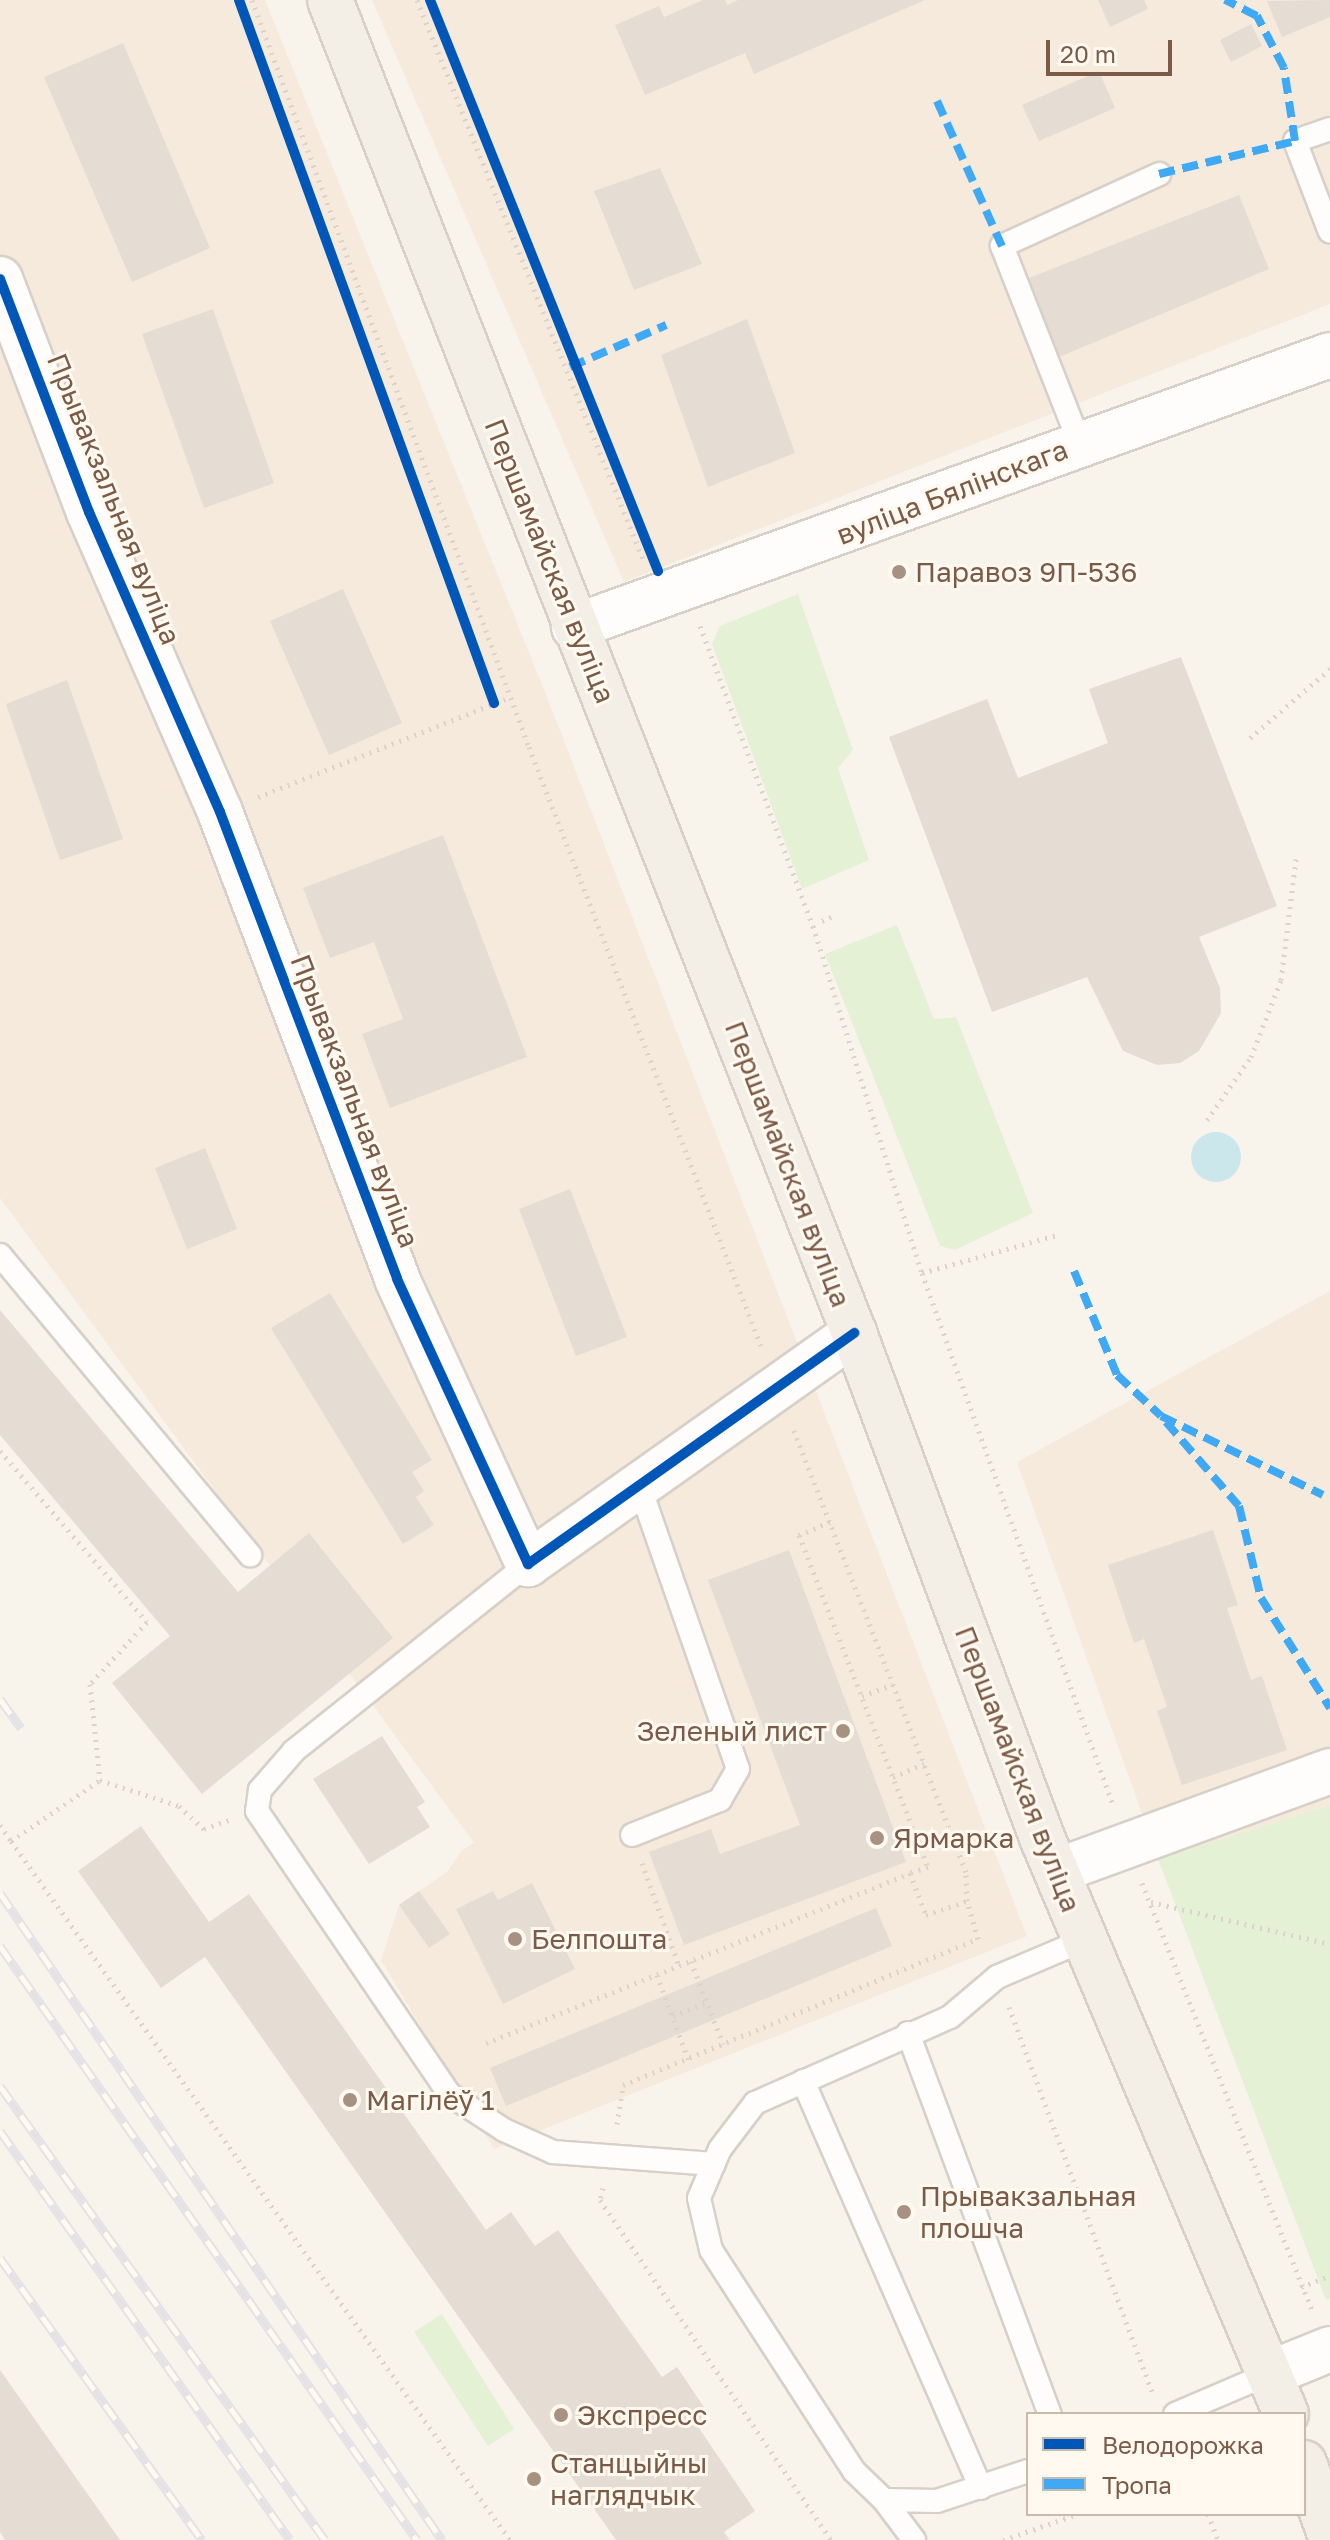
<!DOCTYPE html>
<meta charset="utf-8">
<style>
body{margin:0}
#map{position:relative;width:1330px;height:2540px;overflow:hidden;background:#f8f4ec;font-family:"Golos Text",sans-serif}
div>[style]{position:absolute}
[style*='--x']{left:calc(var(--x)*1px);top:calc(var(--y)*1px);width:calc(var(--w)*1px);rotate:calc(var(--a)*1deg)}
.residential>*{inset:0;background:#f5eadc}
.green>*{inset:0;background:#e4f1d5}
.water>*{inset:0;background:#cbe7eb}
.round{border-radius:50%}
.building>*{inset:0;background:#e5dcd3}
.path>*{height:5px;margin-top:-2.5px;transform-origin:0;background:repeating-linear-gradient(90deg,#dcd3cd 0 2px,transparent 0 8px)}
.roads{filter:drop-shadow(2px 0 #d7d0c8) drop-shadow(-2px 0 #d7d0c8) drop-shadow(0 2px #d7d0c8) drop-shadow(0 -2px #d7d0c8)}
.service>*{height:22px;margin:-11px;padding:0 11px;transform-origin:11px;border-radius:11px;background:#fefdfc}
.minor>*{height:44px;margin:-22px;padding:0 22px;transform-origin:22px;border-radius:22px;background:#fefdfc}
.secondary>*{height:44px;margin:-22px;padding:0 22px;transform-origin:22px;border-radius:22px;background:#fefdfc}
.primary>*{height:44px;margin:-22px;padding:0 22px;transform-origin:22px;border-radius:22px;background:#f3eee6}
.rail>*{height:9px;margin-top:-4.5px;transform-origin:0;background:repeating-linear-gradient(90deg,#fff9ef 0 18px,#e5e2e6 0 36px);box-sizing:border-box;border-block:2px solid #e5e2e6}
.quiet>*{height:8px;margin-top:-4px;transform-origin:0;background:repeating-linear-gradient(90deg,#3fa9f5 0 16px,transparent 0 24px)}
.cycleway>*{height:10px;margin:-5px;padding:0 5px;transform-origin:5px;border-radius:5px;background:#0057b8}
.dots>*{width:22px;height:22px;translate:-50% -50%;box-sizing:border-box;border:4px solid #fff9ef;border-radius:50%}
span{translate:-50% -50%;white-space:nowrap;text-align:center;line-height:1.15;-webkit-text-stroke:6px #fff9ef;paint-order:stroke}
.street-label{font-size:28px;color:#7b5b48}
.poi-label{font-size:28px;color:#7b5b48}
.left{translate:0 -50%;text-align:left}
.right{translate:-100% -50%;text-align:right}
.legend{position:absolute;left:1026px;top:2412px;width:280px;height:104px;box-sizing:border-box;background:#fff9ef;border:2px solid #cabaac;margin:0;padding:10px 14px;list-style:none;font-size:24px;color:#7b5b48}
.legend li{display:flex;align-items:center;gap:16px;height:40px}
.legend b{width:40px;border:2px solid #cabaac}
.scale{position:absolute;left:1046px;top:40px;width:126px;height:36px;box-sizing:border-box;border:4px solid #7b5b48;border-top:0;padding-left:10px;font-size:24px;line-height:28px;white-space:nowrap;color:#7b5b48;-webkit-text-stroke:6px #fff9ef;paint-order:stroke}
</style>
<div id="map">
<div class="residential">
<i style="clip-path:polygon(0 0,265px 0,549px 702px,1027px 1936px,494px 2149px,381px 1960px,399px 1905px,447px 1872px,461px 1851px,474px 1843px,0 1198px)"></i>
<i style="clip-path:polygon(372px 0,1330px 0,1330px 304px,624px 582px)"></i>
<i style="clip-path:polygon(1330px 1291px,1330px 1805px,1158px 1859px,1017px 1462px)"></i>
</div>
<div class="green">
<i style="clip-path:polygon(798px 594px,853px 750px,838px 768px,869px 860px,802px 889px,712px 644px,720px 626px)"></i>
<i style="clip-path:polygon(897px 925px,934px 1019px,956px 1017px,1033px 1213px,955px 1250px,940px 1246px,825px 954px)"></i>
<i style="clip-path:polygon(1330px 1805px,1330px 2299px,1326px 2300px,1158px 1859px)"></i>
<i style="clip-path:polygon(442px 2314px,514px 2429px,488px 2446px,414px 2332px)"></i>
</div>
<div class="water">
<i class="round" style="left:1191px;top:1132px;width:50px;height:50px"></i>
</div>
<div class="building">
<i style="clip-path:polygon(703px 0,725px 0,727px 5px,738px 0,925px 0,754px 74px,745px 53px,645px 95px,615px 25px,659px 6px,664px 17px)"></i>
<i style="clip-path:polygon(1098px 0,1144px 0,1148px 9px,1110px 27px)"></i>
<i style="clip-path:polygon(1330px 0,1330px 17px,1282px 37px,1267px 1px)"></i>
<i style="clip-path:polygon(1251px 24px,1262px 46px,1231px 62px,1220px 40px)"></i>
<i style="clip-path:polygon(123px 43px,210px 248px,132px 282px,44px 77px)"></i>
<i style="clip-path:polygon(1099px 71px,1115px 108px,1039px 141px,1022px 105px)"></i>
<i style="clip-path:polygon(660px 168px,702px 264px,634px 290px,594px 191px)"></i>
<i style="clip-path:polygon(1239px 195px,1269px 269px,1059px 357px,1029px 278px)"></i>
<i style="clip-path:polygon(213px 309px,274px 483px,204px 508px,142px 334px)"></i>
<i style="clip-path:polygon(747px 319px,795px 453px,708px 487px,661px 355px)"></i>
<i style="clip-path:polygon(343px 589px,402px 723px,329px 755px,270px 621px)"></i>
<i style="clip-path:polygon(1181px 657px,1277px 906px,1199px 937px,1220px 988px,1221px 1013px,1199px 1051px,1180px 1063px,1157px 1065px,1123px 1051px,1087px 977px,992px 1012px,889px 737px,987px 699px,1018px 778px,1108px 743px,1089px 689px)"></i>
<i style="clip-path:polygon(67px 680px,123px 839px,60px 860px,6px 704px)"></i>
<i style="clip-path:polygon(443px 835px,527px 1057px,390px 1108px,362px 1034px,403px 1019px,374px 942px,330px 958px,303px 888px)"></i>
<i style="clip-path:polygon(205px 1148px,237px 1229px,187px 1249px,155px 1168px)"></i>
<i style="clip-path:polygon(570px 1189px,627px 1337px,576px 1356px,519px 1209px)"></i>
<i style="clip-path:polygon(330px 1293px,432px 1460px,412px 1472px,424px 1491px,416px 1497px,434px 1525px,403px 1544px,271px 1328px)"></i>
<i style="clip-path:polygon(0 1310px,238px 1592px,309px 1533px,393px 1638px,202px 1794px,112px 1683px,170px 1636px,0 1435px)"></i>
<i style="clip-path:polygon(1213px 1530px,1238px 1605px,1227px 1608px,1251px 1680px,1262px 1676px,1287px 1750px,1182px 1785px,1157px 1711px,1167px 1707px,1144px 1639px,1134px 1643px,1108px 1565px)"></i>
<i style="clip-path:polygon(789px 1550px,906px 1862px,684px 1945px,649px 1852px,711px 1829px,720px 1854px,800px 1825px,708px 1580px)"></i>
<i style="clip-path:polygon(382px 1736px,425px 1802px,417px 1807px,430px 1827px,369px 1864px,313px 1779px)"></i>
<i style="clip-path:polygon(141px 1826px,209px 1922px,249px 1894px,486px 2230px,511px 2212px,535px 2246px,558px 2230px,662px 2377px,677px 2367px,710px 2416px,697px 2425px,755px 2511px,724px 2532px,730px 2540px,616px 2540px,205px 1957px,161px 1988px,78px 1871px)"></i>
<i style="clip-path:polygon(532px 1883px,575px 1969px,503px 2004px,456px 1909px,493px 1891px,498px 1900px)"></i>
<i style="clip-path:polygon(419px 1891px,450px 1934px,429px 1948px,399px 1905px)"></i>
<i style="clip-path:polygon(876px 1908px,892px 1946px,506px 2106px,490px 2068px)"></i>
<i style="clip-path:polygon(0 2370px,120px 2540px,5px 2540px,0 2532px)"></i>
</div>
<div class="path">
<i style="--x:252;--y:0;--w:797;--a:69.65"></i>
<i style="--x:529;--y:747;--w:642;--a:68.83"></i>
<i style="--x:417;--y:0;--w:603;--a:67.99"></i>
<i style="--x:700;--y:626;--w:321;--a:69.4"></i>
<i style="--x:813;--y:926;--w:364;--a:72.6"></i>
<i style="--x:922;--y:1273;--w:565;--a:70.25"></i>
<i style="--x:1250;--y:738;--w:106;--a:-40.8"></i>
<i style="--x:258;--y:797;--w:271;--a:-21.6"></i>
<i style="--x:822;--y:921;--w:14;--a:-25"></i>
<i style="--x:1207;--y:1120;--w:77;--a:-55.1"></i>
<i style="--x:1251;--y:1057;--w:83;--a:-68.7"></i>
<i style="--x:1281;--y:980;--w:122;--a:-82.9"></i>
<i style="--x:922;--y:1273;--w:143;--a:-15.8"></i>
<i style="--x:0;--y:1451;--w:225;--a:49.3"></i>
<i style="--x:147;--y:1622;--w:84;--a:132.6"></i>
<i style="--x:90;--y:1684;--w:97;--a:84.1"></i>
<i style="--x:830;--y:1522;--w:34;--a:157"></i>
<i style="--x:799;--y:1535;--w:356;--a:68.8"></i>
<i style="--x:928;--y:1867;--w:19;--a:162"></i>
<i style="--x:862;--y:1696;--w:33;--a:-20"></i>
<i style="--x:893;--y:1777;--w:34;--a:-23"></i>
<i style="--x:0;--y:1825;--w:19;--a:55"></i>
<i style="--x:11;--y:1841;--w:108;--a:-34.4"></i>
<i style="--x:100;--y:1780;--w:83;--a:18.2"></i>
<i style="--x:179;--y:1806;--w:34;--a:43"></i>
<i style="--x:204;--y:1829;--w:27;--a:-20"></i>
<i style="--x:11;--y:1841;--w:859;--a:54.48"></i>
<i style="--x:642;--y:1863;--w:109;--a:70.2"></i>
<i style="--x:1142;--y:1883;--w:463;--a:68.3"></i>
<i style="--x:1151;--y:1902;--w:184;--a:13.2"></i>
<i style="--x:691;--y:1961;--w:89;--a:68.9"></i>
<i style="--x:657;--y:1975;--w:90;--a:69.7"></i>
<i style="--x:1009;--y:2007;--w:410;--a:69.6"></i>
<i style="--x:673;--y:2016;--w:37;--a:-22"></i>
<i style="--x:486;--y:2043;--w:457;--a:-21.8"></i>
<i style="--x:910;--y:1873;--w:45;--a:69.1"></i>
<i style="--x:926;--y:1915;--w:43;--a:-18.9"></i>
<i style="--x:617;--y:2124;--w:39;--a:-81"></i>
<i style="--x:623;--y:2085;--w:384;--a:-22.4"></i>
<i style="--x:978;--y:1939;--w:40;--a:-106"></i>
<i style="--x:967;--y:1901;--w:29;--a:-92"></i>
<i style="--x:966;--y:1872;--w:474;--a:-111.3"></i>
<i style="--x:603;--y:2188;--w:12;--a:104"></i>
<i style="--x:600;--y:2200;--w:411;--a:55.8"></i>
<i style="--x:1301;--y:2287;--w:31;--a:-21"></i>
<i style="--x:1208;--y:2514;--w:28;--a:69"></i>
<i style="--x:1003;--y:2540;--w:79;--a:-19.1"></i>
</div>
<div class="roads">
<div class="service">
<i style="--x:1330;--y:129;--w:37;--a:161"></i>
<i style="--x:1295;--y:141;--w:97;--a:69"></i>
<i style="--x:1080;--y:444;--w:213;--a:-111.5"></i>
<i style="--x:1002;--y:246;--w:173;--a:-24.6"></i>
<i style="--x:0;--y:1255;--w:391;--a:50.2"></i>
<i style="--x:528;--y:1564;--w:300;--a:141.4"></i>
<i style="--x:294;--y:1751;--w:52;--a:131.1"></i>
<i style="--x:260;--y:1790;--w:21;--a:98"></i>
<i style="--x:257;--y:1811;--w:342;--a:55.8"></i>
<i style="--x:449;--y:2094;--w:66;--a:33.2"></i>
<i style="--x:504;--y:2130;--w:54;--a:24.2"></i>
<i style="--x:553;--y:2152;--w:161;--a:4.3"></i>
<i style="--x:632;--y:1835;--w:95;--a:-21.7"></i>
<i style="--x:720;--y:1800;--w:36;--a:-60"></i>
<i style="--x:738;--y:1769;--w:302;--a:-109.2"></i>
<i style="--x:908;--y:2033;--w:407;--a:69.6"></i>
<i style="--x:803;--y:2081;--w:444;--a:66.4"></i>
<i style="--x:1175;--y:2414;--w:104;--a:-23.1"></i>
<i style="--x:1028;--y:2471;--w:96;--a:161.8"></i>
<i style="--x:937;--y:2501;--w:53;--a:-178.9"></i>
<i style="--x:884;--y:2500;--w:42;--a:-136"></i>
<i style="--x:854;--y:2471;--w:263;--a:-122.9"></i>
<i style="--x:711;--y:2250;--w:53;--a:-103"></i>
<i style="--x:699;--y:2198;--w:53;--a:-66.8"></i>
<i style="--x:720;--y:2149;--w:58;--a:-52.7"></i>
<i style="--x:755;--y:2103;--w:213;--a:-23.8"></i>
<i style="--x:950;--y:2017;--w:62;--a:-40.4"></i>
<i style="--x:997;--y:1977;--w:95;--a:-23"></i>
<i style="--x:884;--y:2500;--w:50;--a:53.1"></i>
</div>
<div class="minor">
<i style="--x:0;--y:279;--w:249;--a:69.1"></i>
<i style="--x:89;--y:512;--w:327;--a:66.4"></i>
<i style="--x:220;--y:812;--w:499;--a:69.2"></i>
<i style="--x:397;--y:1279;--w:314;--a:65.3"></i>
<i style="--x:528;--y:1564;--w:400;--a:-35.3"></i>
</div>
<div class="secondary">
<i style="--x:574;--y:627;--w:803;--a:-19.79"></i>
<i style="--x:1057;--y:1871;--w:291;--a:-20.1"></i>
<i style="--x:1271;--y:2373;--w:64;--a:-22.1"></i>
</div>
<div class="primary">
<i style="--x:330;--y:0;--w:1432;--a:68.54"></i>
<i style="--x:854;--y:1333;--w:541;--a:69.56"></i>
<i style="--x:1043;--y:1840;--w:623;--a:67.05"></i>
<i style="--x:1304;--y:2463;--w:76;--a:69.9"></i>
</div>
</div>
<div class="rail">
<i style="--x:0;--y:1699;--w:36;--a:54"></i>
<i style="--x:0;--y:1893;--w:784;--a:55.66"></i>
<i style="--x:0;--y:1946;--w:726;--a:54.93"></i>
<i style="--x:0;--y:2086;--w:558;--a:54.4"></i>
<i style="--x:0;--y:2131;--w:501;--a:54.66"></i>
<i style="--x:0;--y:2258;--w:347;--a:54.4"></i>
</div>
<div class="quiet">
<i style="--x:937;--y:101;--w:159;--a:65.9"></i>
<i style="--x:1159;--y:174;--w:140;--a:-13.6"></i>
<i style="--x:1295;--y:141;--w:74;--a:-98.6"></i>
<i style="--x:1284;--y:68;--w:59;--a:-117.4"></i>
<i style="--x:1257;--y:16;--w:36;--a:-153"></i>
<i style="--x:570;--y:367;--w:105;--a:-23.6"></i>
<i style="--x:1074;--y:1271;--w:113;--a:67.5"></i>
<i style="--x:1117;--y:1375;--w:60;--a:43"></i>
<i style="--x:1161;--y:1416;--w:180;--a:26"></i>
<i style="--x:1166;--y:1422;--w:111;--a:49"></i>
<i style="--x:1239;--y:1506;--w:95;--a:76.6"></i>
<i style="--x:1261;--y:1598;--w:130;--a:57.9"></i>
</div>
<div class="cycleway">
<i style="--x:239;--y:0;--w:748;--a:70.06"></i>
<i style="--x:430;--y:0;--w:615;--a:68.23"></i>
<i style="--x:0;--y:279;--w:249;--a:69.1"></i>
<i style="--x:89;--y:512;--w:327;--a:66.4"></i>
<i style="--x:220;--y:812;--w:499;--a:69.2"></i>
<i style="--x:397;--y:1279;--w:314;--a:65.3"></i>
<i style="--x:528;--y:1564;--w:400;--a:-35.3"></i>
</div>
<div class="dots">
<i style="left:899px;top:572px;background:#a79181"></i>
<i style="left:843px;top:1731px;background:#a79181"></i>
<i style="left:877px;top:1838px;background:#a79181"></i>
<i style="left:515px;top:1939px;background:#a79181"></i>
<i style="left:350px;top:2100px;background:#a79181"></i>
<i style="left:904px;top:2212px;background:#a79181"></i>
<i style="left:561px;top:2415px;background:#a79181"></i>
<i style="left:534px;top:2479px;background:#a79181"></i>
</div>
<div class="street-label">
<span style="left:952px;top:492px;rotate:-21deg">вуліца Бялінскага</span>
<span style="left:114px;top:499px;rotate:68deg">Прывакзальная вуліца</span>
<span style="left:550px;top:561px;rotate:68deg">Першамайская вуліца</span>
<span style="left:355px;top:1101px;rotate:69deg">Прывакзальная вуліца</span>
<span style="left:788px;top:1164px;rotate:69deg">Першамайская вуліца</span>
<span style="left:1018px;top:1769px;rotate:69deg">Першамайская вуліца</span>
</div>
<div class="poi-label">
<span class="left" style="left:915px;top:572px">Паравоз 9П-536</span>
<span class="right" style="left:827px;top:1731px">Зеленый лист</span>
<span class="left" style="left:893px;top:1838px">Ярмарка</span>
<span class="left" style="left:531px;top:1939px">Белпошта</span>
<span class="left" style="left:366px;top:2100px">Магілёў 1</span>
<span class="left" style="left:920px;top:2212px">Прывакзальная<br>плошча</span>
<span class="left" style="left:577px;top:2415px">Экспресс</span>
<span class="left" style="left:550px;top:2479px">Станцыйны<br>наглядчык</span>
</div>
<ul class="legend">
<li><b style="height:10px;background:#0057b8"></b>Велодорожка</li>
<li><b style="height:10px;background:#3fa9f5"></b>Тропа</li>
</ul>
<div class="scale">20 m</div>
</div>
